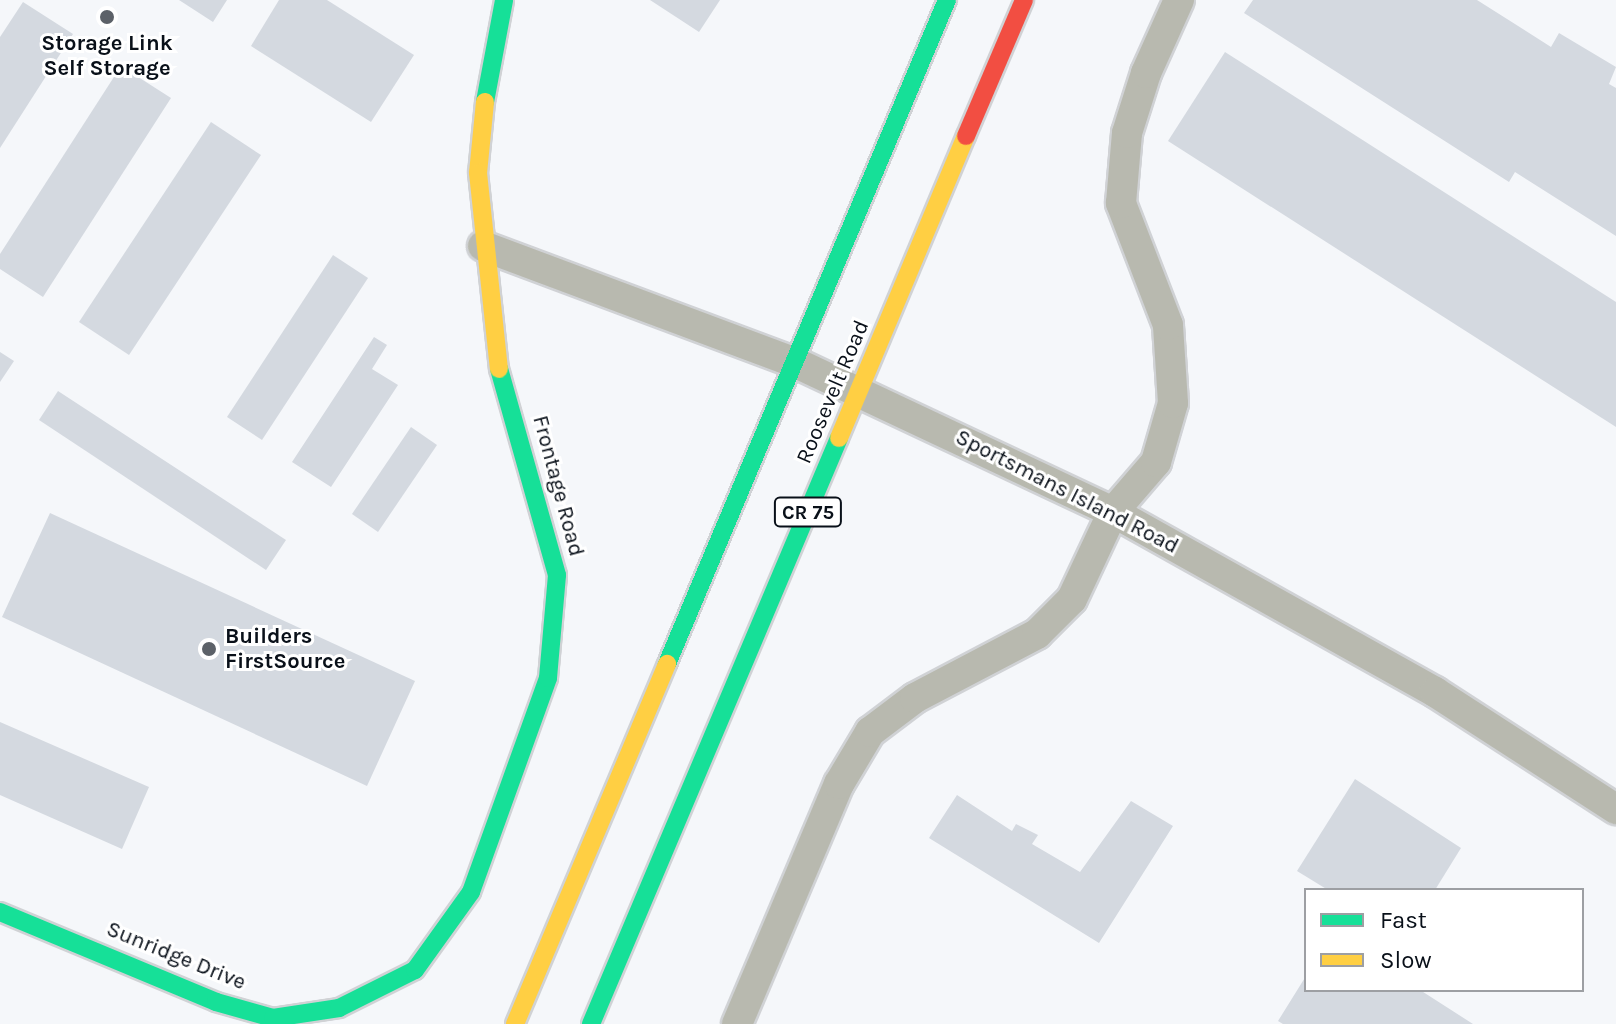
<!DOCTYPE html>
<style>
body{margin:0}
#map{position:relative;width:1616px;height:1024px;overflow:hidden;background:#f5f7fa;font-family:Karla,sans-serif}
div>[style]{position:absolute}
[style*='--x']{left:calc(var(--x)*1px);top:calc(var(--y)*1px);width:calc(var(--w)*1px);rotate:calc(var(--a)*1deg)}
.building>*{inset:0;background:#d4d9e0}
.roads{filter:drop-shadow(2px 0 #d0d2d5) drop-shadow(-2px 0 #d0d2d5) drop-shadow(0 2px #d0d2d5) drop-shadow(0 -2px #d0d2d5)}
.street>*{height:30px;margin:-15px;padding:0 15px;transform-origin:15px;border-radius:15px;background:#b8b9af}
.fast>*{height:18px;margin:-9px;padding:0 9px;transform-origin:9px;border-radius:9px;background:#16e098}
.slow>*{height:18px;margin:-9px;padding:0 9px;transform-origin:9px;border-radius:9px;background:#ffcf43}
.jam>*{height:18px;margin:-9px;padding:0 9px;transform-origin:9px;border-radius:9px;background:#f24e42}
.dots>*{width:22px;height:22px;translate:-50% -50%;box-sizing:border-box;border:4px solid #fff;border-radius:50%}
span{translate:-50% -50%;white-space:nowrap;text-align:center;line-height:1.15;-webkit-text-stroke:6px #fff;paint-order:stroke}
.shield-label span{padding:2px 6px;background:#fff;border:2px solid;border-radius:6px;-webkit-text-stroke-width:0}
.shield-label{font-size:20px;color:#091019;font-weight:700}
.poi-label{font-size:22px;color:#091019;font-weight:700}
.left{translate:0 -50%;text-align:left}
.street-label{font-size:22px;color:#091019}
.legend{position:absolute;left:1304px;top:888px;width:280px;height:104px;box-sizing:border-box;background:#fff;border:2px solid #9d9fa3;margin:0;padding:10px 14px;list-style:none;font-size:24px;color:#091019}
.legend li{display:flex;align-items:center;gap:16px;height:40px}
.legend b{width:40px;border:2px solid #9d9fa3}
</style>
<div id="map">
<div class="building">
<i style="clip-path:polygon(179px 0,227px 0,213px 22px)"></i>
<i style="clip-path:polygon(279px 0,327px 0,414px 55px,371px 122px,251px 46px)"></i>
<i style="clip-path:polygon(650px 0,720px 0,699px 32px)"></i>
<i style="clip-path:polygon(1253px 0,1477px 0,1551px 47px,1559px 33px,1616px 67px,1609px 84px,1616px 88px,1616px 236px,1515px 172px,1509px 182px,1244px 13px)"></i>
<i style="clip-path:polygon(23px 2px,73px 34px,0 148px,0 37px)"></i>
<i style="clip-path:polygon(1225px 52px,1616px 302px,1616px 427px,1168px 141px)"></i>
<i style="clip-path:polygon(121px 66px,171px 98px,43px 297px,0 269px,0 254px)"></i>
<i style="clip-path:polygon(211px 122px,261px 155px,129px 355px,79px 322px)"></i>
<i style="clip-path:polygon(333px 255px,368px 278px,262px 440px,227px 417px)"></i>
<i style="clip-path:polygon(374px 337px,387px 345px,372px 369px,398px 385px,331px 487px,292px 462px)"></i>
<i style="clip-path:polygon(0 352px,14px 361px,0 382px)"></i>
<i style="clip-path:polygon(58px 391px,286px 540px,266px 570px,39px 420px)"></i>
<i style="clip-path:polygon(411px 427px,437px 445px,378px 532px,352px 514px)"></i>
<i style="clip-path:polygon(50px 513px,415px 681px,367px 786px,2px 617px)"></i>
<i style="clip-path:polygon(0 722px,149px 787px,122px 849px,0 795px)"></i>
<i style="clip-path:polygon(1355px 779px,1461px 848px,1435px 890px,1328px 890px,1297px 871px)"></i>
<i style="clip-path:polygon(957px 795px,1012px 831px,1016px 824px,1038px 835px,1032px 844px,1080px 872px,1131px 801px,1173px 826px,1099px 943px,929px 838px)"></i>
<i style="clip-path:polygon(1306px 976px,1306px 990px,1420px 990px,1473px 1024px,1283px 1024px,1278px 1021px)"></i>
</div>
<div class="roads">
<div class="street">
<i style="--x:483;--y:246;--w:332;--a:20.5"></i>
<i style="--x:794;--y:362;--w:353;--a:25.2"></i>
<i style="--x:1113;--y:512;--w:369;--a:29.2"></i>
<i style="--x:1435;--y:692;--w:216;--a:32.9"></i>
<i style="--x:737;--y:1024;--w:261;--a:-67"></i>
<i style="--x:839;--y:784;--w:61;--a:-59.2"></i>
<i style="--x:870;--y:732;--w:56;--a:-37.1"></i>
<i style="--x:915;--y:698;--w:138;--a:-27.7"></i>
<i style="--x:1037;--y:634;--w:49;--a:-45"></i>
<i style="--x:1072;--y:599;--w:96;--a:-64.8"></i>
<i style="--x:1113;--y:512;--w:66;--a:-49.3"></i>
<i style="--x:1156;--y:462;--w:61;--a:-73.9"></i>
<i style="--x:1173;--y:403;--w:78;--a:-93.7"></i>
<i style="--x:1168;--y:325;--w:131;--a:-111.1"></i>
<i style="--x:1121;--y:203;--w:70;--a:-85.1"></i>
<i style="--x:1127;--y:133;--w:63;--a:-72.4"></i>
<i style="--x:1146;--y:73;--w:80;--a:-65.7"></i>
</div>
<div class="fast">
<i style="--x:485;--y:102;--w:104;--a:-79.4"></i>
<i style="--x:667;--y:664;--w:721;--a:-67.14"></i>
<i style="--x:0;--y:912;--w:234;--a:22.6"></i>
<i style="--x:216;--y:1002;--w:59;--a:15.7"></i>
<i style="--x:273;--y:1018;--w:67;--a:-8.6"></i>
<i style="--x:339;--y:1008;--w:85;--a:-26.6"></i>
<i style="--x:415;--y:970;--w:96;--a:-54.3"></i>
<i style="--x:471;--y:892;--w:227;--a:-70.2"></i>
<i style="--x:548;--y:678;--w:103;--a:-85"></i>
<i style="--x:557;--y:575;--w:214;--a:-105.7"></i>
<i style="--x:591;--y:1024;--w:636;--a:-67.06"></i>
</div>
<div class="slow">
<i style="--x:485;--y:102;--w:71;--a:95.6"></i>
<i style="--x:478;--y:173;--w:197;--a:83.9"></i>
<i style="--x:839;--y:438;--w:328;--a:-67.2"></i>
<i style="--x:515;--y:1024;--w:391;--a:-67.1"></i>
</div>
<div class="jam">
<i style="--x:966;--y:136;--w:148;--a:-66.9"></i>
</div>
</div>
<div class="dots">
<i style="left:107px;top:17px;background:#5c6168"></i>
<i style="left:209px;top:649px;background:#5c6168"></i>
</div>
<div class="shield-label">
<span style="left:808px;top:512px">CR 75</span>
</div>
<div class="poi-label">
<span style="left:107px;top:56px">Storage Link<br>Self Storage</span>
<span class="left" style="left:225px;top:649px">Builders<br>FirstSource</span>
</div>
<div class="street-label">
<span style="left:833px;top:392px;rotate:-67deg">Roosevelt Road</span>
<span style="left:558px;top:486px;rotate:75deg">Frontage Road</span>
<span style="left:1067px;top:492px;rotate:27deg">Sportsmans Island Road</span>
<span style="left:176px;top:956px;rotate:22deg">Sunridge Drive</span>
</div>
<ul class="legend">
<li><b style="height:10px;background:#16e098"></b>Fast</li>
<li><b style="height:10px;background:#ffcf43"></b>Slow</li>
</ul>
</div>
